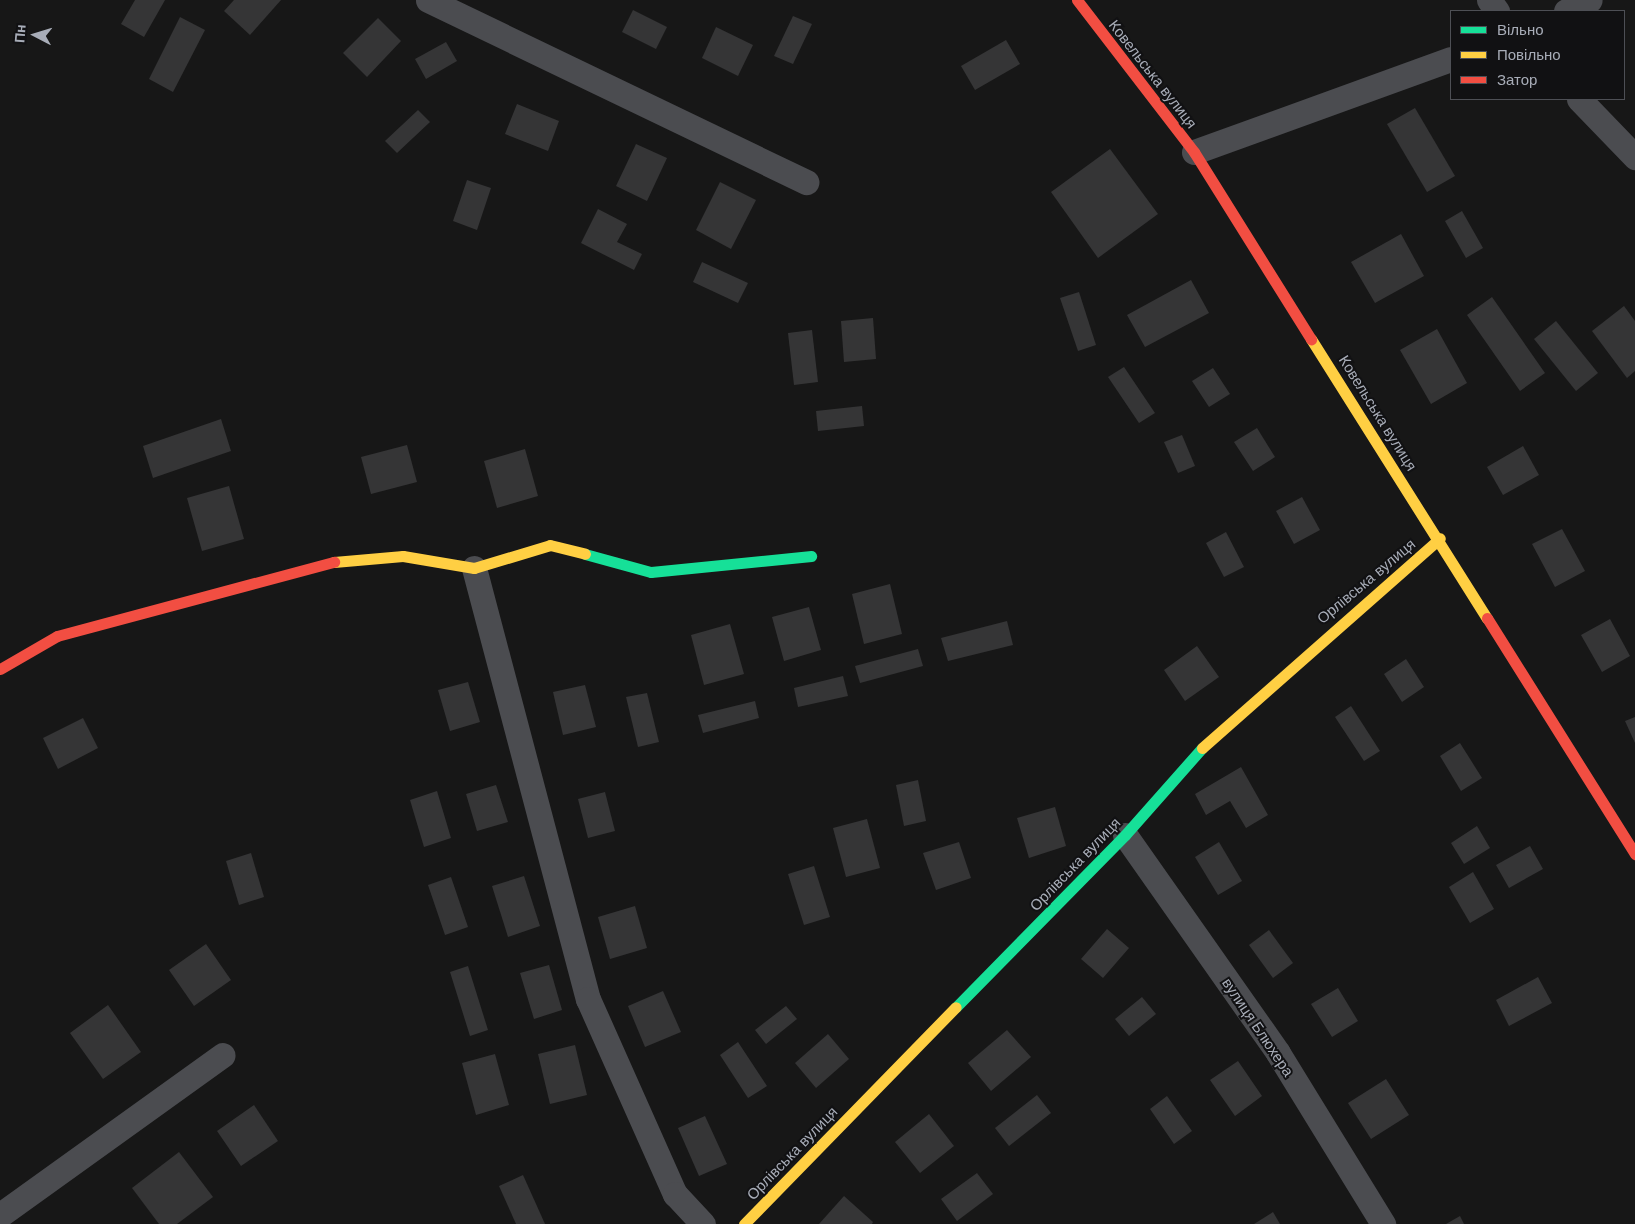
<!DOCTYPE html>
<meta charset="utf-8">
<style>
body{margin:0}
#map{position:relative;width:1635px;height:1224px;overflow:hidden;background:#171717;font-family:Helvetica,sans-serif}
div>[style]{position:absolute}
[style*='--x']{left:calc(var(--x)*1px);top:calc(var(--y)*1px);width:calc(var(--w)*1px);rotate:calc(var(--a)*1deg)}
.building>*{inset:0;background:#353536}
.street>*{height:25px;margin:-12.5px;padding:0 12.5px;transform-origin:12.5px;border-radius:12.5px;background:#4b4c50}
.fast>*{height:11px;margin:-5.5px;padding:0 5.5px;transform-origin:5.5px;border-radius:5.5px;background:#16e098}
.slow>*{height:11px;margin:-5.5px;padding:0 5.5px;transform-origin:5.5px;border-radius:5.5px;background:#ffcf43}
.jam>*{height:11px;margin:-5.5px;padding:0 5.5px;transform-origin:5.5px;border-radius:5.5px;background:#f24e42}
span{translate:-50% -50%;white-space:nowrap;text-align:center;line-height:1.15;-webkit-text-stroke:4px #111113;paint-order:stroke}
.street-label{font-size:15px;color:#a8adb8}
.legend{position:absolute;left:1450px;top:10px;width:175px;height:90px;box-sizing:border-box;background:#111113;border:1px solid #4d4f55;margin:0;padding:6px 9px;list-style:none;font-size:15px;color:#a8adb8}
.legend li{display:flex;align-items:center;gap:10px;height:25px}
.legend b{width:25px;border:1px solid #4d4f55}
.north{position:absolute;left:10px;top:10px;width:50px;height:50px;-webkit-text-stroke:4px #111113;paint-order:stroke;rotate:275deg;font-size:14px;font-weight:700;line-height:20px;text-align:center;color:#a8adb8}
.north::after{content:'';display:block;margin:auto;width:18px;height:22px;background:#a8adb8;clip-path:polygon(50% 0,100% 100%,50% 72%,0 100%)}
</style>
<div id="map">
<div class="building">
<i style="clip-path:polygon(135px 0,165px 0,144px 37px,121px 24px)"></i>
<i style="clip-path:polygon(234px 0,281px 0,250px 35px,224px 11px)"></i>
<i style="clip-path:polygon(633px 10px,667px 27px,656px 49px,622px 32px)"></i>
<i style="clip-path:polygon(793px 16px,812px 24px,793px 64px,774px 56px)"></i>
<i style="clip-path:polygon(180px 17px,205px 30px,173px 92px,149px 79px)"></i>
<i style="clip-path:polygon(378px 18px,401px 41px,367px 77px,343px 53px)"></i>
<i style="clip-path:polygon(716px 27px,753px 45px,738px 76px,702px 58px)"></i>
<i style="clip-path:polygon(1006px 40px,1020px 64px,975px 90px,961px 66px)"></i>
<i style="clip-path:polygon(446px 42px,457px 61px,426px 79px,415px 59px)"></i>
<i style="clip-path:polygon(517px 104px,559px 121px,548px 151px,505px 134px)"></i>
<i style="clip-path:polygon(1415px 108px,1455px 176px,1427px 192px,1387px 124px)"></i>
<i style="clip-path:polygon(418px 110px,430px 122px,397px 153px,385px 141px)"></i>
<i style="clip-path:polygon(636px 144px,667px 158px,647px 201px,616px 186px)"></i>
<i style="clip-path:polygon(1110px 149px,1158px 214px,1098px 258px,1051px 192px)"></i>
<i style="clip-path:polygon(467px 180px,491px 188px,477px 230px,453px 221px)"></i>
<i style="clip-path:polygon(720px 182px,756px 200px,731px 249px,696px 230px)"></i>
<i style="clip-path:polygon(598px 209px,627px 224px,617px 242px,642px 254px,634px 270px,581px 243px)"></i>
<i style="clip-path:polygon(1462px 211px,1483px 248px,1466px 258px,1445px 221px)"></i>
<i style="clip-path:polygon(1401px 234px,1424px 276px,1375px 303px,1351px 262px)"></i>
<i style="clip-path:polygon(702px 262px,748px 283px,738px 303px,693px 282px)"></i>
<i style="clip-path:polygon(1191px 280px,1209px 313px,1145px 347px,1127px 315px)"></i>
<i style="clip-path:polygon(1079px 292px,1096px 345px,1078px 351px,1060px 298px)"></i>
<i style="clip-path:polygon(1492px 297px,1545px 373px,1520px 391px,1467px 315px)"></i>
<i style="clip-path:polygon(1624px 306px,1635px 321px,1635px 371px,1627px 378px,1592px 331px)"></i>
<i style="clip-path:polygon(873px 318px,876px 359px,844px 362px,841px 321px)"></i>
<i style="clip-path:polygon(1556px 321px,1598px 373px,1576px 391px,1534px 339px)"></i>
<i style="clip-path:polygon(1437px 329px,1467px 383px,1431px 404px,1400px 350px)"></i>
<i style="clip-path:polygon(812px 330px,818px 382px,794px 385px,788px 333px)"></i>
<i style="clip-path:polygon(1124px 367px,1155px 413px,1139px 423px,1108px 377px)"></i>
<i style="clip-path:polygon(1213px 368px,1230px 394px,1209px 407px,1192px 381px)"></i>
<i style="clip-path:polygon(862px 406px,864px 426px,818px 431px,816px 411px)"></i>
<i style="clip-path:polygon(221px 419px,231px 451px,153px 478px,143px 446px)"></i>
<i style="clip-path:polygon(1257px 428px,1275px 457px,1253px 471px,1234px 442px)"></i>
<i style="clip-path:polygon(1182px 435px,1195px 466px,1178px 473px,1164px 442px)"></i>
<i style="clip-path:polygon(407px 445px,417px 482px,371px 494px,361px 457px)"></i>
<i style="clip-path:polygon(1523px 446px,1539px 475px,1503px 495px,1487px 467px)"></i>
<i style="clip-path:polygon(525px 449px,538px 496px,497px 508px,484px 461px)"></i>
<i style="clip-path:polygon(229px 486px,244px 539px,202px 551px,187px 498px)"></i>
<i style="clip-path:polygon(1302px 497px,1320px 530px,1294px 544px,1276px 511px)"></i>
<i style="clip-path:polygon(1562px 529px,1585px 571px,1555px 587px,1532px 544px)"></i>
<i style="clip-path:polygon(1226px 532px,1244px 567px,1224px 577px,1206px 543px)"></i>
<i style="clip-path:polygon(890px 584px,902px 634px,864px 644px,852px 594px)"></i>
<i style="clip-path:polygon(809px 607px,821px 650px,784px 661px,772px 617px)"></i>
<i style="clip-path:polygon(1610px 619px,1630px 656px,1602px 672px,1581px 635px)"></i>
<i style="clip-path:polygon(1007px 621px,1013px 645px,948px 661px,941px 638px)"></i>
<i style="clip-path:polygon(730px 624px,744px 674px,704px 685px,691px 635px)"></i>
<i style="clip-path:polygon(1197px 646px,1219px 677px,1185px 701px,1164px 670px)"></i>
<i style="clip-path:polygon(918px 649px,923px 666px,860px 683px,855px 666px)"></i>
<i style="clip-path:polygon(1406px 659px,1424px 687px,1402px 702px,1384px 674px)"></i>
<i style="clip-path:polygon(843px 676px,848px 696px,798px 707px,794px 688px)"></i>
<i style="clip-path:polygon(468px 682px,480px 722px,450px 731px,438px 690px)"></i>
<i style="clip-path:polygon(585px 685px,596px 727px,563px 735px,553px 692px)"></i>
<i style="clip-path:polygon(647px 693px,659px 742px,638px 747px,626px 697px)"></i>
<i style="clip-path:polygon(755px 701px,759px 718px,703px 733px,698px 715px)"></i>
<i style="clip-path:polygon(1351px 706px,1380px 751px,1364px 761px,1335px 717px)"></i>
<i style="clip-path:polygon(1635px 717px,1635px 743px,1625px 721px)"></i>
<i style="clip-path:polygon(83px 718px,98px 748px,58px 769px,43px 738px)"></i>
<i style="clip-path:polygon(1460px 743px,1482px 778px,1461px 791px,1440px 756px)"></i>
<i style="clip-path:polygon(1241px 767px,1268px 815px,1246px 828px,1230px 801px,1206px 815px,1195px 794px)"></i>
<i style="clip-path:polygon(918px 780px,926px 821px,904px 826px,896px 785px)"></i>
<i style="clip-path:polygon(496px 785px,508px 822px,477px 831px,466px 794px)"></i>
<i style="clip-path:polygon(437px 791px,451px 838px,424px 847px,410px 800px)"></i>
<i style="clip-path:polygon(605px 792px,615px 831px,588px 838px,578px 799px)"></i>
<i style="clip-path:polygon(1055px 807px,1066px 846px,1029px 858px,1017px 818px)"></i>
<i style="clip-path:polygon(867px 819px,880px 868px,846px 877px,833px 828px)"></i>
<i style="clip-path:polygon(1477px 826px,1490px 848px,1464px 864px,1451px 843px)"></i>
<i style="clip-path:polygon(959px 842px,971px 878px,936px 890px,923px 853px)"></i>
<i style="clip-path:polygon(1219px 842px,1242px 881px,1218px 895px,1195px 857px)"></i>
<i style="clip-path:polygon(1530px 846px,1543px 869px,1509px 888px,1496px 865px)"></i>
<i style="clip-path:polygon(251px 853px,264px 897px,239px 905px,226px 861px)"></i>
<i style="clip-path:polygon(814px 866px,830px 917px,804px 925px,788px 874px)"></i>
<i style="clip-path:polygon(1473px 872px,1494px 909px,1470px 923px,1449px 887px)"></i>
<i style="clip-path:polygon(524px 876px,540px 926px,508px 937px,492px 886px)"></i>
<i style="clip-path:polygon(451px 877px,468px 927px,445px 935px,428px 885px)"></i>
<i style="clip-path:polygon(635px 906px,647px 948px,610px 959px,598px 917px)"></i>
<i style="clip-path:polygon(1107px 929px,1129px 948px,1103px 978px,1081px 959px)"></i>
<i style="clip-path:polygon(1269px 930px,1293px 963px,1273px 978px,1249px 945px)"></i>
<i style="clip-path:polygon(206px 944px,231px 980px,194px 1006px,169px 970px)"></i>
<i style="clip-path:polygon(549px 965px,562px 1010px,534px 1019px,520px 973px)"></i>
<i style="clip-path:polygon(468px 966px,488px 1030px,470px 1036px,450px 972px)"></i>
<i style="clip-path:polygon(1538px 977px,1552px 1003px,1509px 1026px,1496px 1000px)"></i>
<i style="clip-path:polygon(1338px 988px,1358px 1021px,1332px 1037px,1311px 1004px)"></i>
<i style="clip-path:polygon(663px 991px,681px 1032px,645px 1047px,628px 1006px)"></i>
<i style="clip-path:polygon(1142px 997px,1156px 1014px,1129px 1036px,1115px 1019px)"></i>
<i style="clip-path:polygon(108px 1005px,141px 1052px,103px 1079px,70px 1033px)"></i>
<i style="clip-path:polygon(786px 1006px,797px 1019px,766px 1044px,755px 1030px)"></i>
<i style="clip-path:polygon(1007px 1030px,1031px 1057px,991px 1091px,968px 1063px)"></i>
<i style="clip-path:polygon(828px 1034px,849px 1059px,816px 1088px,795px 1063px)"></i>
<i style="clip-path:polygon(738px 1042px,767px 1086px,748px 1098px,720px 1055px)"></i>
<i style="clip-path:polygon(575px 1045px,587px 1095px,550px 1104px,538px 1054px)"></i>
<i style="clip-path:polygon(495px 1054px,509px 1105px,476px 1115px,462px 1063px)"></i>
<i style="clip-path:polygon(1238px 1061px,1262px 1096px,1235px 1116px,1210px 1080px)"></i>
<i style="clip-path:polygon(1386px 1079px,1409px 1115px,1371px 1139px,1348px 1103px)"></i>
<i style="clip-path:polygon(1037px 1095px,1051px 1113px,1009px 1146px,995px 1128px)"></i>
<i style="clip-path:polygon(1167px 1096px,1192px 1131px,1174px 1144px,1150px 1109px)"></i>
<i style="clip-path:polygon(254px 1105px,278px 1141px,241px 1166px,217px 1131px)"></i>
<i style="clip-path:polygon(929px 1114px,954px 1146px,920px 1173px,895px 1142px)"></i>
<i style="clip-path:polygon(705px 1116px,727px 1164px,699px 1176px,678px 1128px)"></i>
<i style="clip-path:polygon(179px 1152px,213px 1197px,177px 1224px,159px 1224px,132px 1188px)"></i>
<i style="clip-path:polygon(977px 1173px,993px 1194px,957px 1221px,941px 1199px)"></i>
<i style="clip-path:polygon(523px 1175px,545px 1224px,516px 1224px,499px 1186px)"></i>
<i style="clip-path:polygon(844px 1196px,873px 1222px,872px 1224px,819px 1224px)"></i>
<i style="clip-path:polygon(1273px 1212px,1280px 1224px,1254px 1224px)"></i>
<i style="clip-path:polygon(1460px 1216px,1464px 1224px,1446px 1224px)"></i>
</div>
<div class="street">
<i style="--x:428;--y:0;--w:420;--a:25.7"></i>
<i style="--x:1489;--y:0;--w:14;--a:54"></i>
<i style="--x:1566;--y:11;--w:26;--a:-25"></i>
<i style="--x:1579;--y:99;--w:81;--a:46"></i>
<i style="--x:1194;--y:152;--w:273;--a:-19.9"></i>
<i style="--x:474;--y:568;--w:446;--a:75.2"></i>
<i style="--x:588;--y:999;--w:214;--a:66"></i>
<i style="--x:675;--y:1194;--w:41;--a:47"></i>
<i style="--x:1125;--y:835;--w:266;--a:54.9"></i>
<i style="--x:1278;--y:1053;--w:201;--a:58.4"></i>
<i style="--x:0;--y:1215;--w:274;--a:-35.7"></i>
</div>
<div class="fast">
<i style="--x:585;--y:554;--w:68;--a:15.3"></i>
<i style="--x:651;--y:572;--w:161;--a:-5.7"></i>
<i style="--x:956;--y:1007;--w:241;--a:-45.5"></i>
<i style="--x:1125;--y:835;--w:116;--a:-48.5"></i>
</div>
<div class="slow">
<i style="--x:1311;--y:339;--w:330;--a:57.8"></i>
<i style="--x:334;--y:562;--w:69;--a:-5"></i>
<i style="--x:403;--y:556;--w:72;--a:9.6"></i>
<i style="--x:474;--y:568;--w:79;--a:-16.8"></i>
<i style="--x:550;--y:545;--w:36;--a:14"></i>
<i style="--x:1202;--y:748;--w:317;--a:-41.4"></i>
<i style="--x:744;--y:1224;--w:303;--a:-45.7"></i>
</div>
<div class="jam">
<i style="--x:1077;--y:0;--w:192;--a:52.4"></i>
<i style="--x:1194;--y:152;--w:221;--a:58"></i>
<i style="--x:1487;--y:618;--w:279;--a:57.9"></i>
<i style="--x:0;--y:669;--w:66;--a:-30.1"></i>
<i style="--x:57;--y:636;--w:287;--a:-15"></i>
</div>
<div class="street-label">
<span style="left:1153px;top:74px;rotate:52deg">Ковельська вулиця</span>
<span style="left:1378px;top:413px;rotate:58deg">Ковельська вулиця</span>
<span style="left:1366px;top:581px;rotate:-40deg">Орлівська вулиця</span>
<span style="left:1075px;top:864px;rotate:-46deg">Орлівська вулиця</span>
<span style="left:1258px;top:1027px;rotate:56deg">вулиця Блюхера</span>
<span style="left:792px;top:1153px;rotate:-46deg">Орлівська вулиця</span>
</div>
<ul class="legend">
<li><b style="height:6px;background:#16e098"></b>Вільно</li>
<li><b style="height:6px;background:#ffcf43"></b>Повільно</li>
<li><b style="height:6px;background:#f24e42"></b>Затор</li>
</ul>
<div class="north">Пн</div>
</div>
